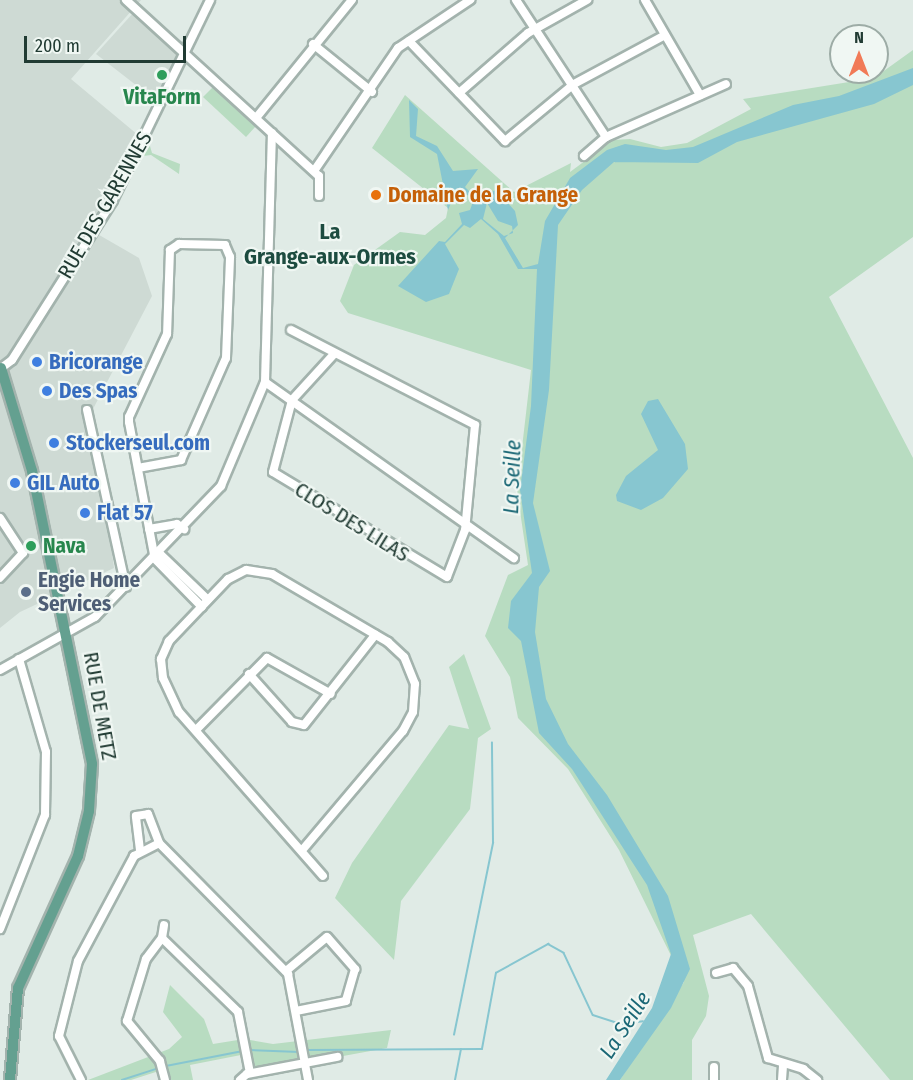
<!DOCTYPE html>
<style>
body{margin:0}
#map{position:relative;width:913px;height:1080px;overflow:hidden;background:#e0ebe6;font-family:"Fira Sans Condensed",sans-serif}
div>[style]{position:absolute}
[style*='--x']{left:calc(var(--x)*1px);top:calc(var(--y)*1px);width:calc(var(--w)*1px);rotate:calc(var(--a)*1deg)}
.built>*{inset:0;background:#cedad4}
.green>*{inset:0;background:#b8dcc1}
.water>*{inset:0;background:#87c6d0}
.stream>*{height:1.5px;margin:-0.75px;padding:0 0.75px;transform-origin:0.75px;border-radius:0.75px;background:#87c6d0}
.roads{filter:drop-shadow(2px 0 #a3b3ad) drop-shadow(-2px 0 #a3b3ad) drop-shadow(0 2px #a3b3ad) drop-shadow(0 -2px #a3b3ad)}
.minor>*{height:8px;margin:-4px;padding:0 4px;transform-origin:4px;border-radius:4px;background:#fff}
.major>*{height:10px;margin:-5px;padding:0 5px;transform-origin:5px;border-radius:5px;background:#64a090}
.dots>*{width:16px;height:16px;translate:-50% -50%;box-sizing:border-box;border:3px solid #f0f7f3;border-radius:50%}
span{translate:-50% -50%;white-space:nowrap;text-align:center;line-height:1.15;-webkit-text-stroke:4.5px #f0f7f3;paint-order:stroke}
.leisure-label{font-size:21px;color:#27864d;font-weight:700}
.left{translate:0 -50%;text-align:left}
.food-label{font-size:21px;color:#c56008;font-weight:700}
.street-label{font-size:21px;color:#213b33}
.shop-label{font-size:21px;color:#366cbe;font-weight:700}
.service-label{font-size:21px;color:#4e5e75;font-weight:700}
.neighbourhood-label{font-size:22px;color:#1d4c40;font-weight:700}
.water-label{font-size:22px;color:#1b6876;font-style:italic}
.north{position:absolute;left:829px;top:24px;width:60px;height:60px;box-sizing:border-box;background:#f0f7f3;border:2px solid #9daca6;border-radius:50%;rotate:0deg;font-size:16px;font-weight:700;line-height:24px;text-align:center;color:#213b33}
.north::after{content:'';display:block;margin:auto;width:21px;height:27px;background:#f17a57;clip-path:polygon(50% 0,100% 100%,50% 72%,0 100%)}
.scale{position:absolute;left:24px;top:36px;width:162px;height:27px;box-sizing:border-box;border:3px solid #213b33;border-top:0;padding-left:8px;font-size:18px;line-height:21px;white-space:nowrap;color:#213b33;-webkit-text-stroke:4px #f0f7f3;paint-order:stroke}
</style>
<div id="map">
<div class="built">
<i style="clip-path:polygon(0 0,141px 0,71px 79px,144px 140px,94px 232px,139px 258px,152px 296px,93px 409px,114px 568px,20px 612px,0 628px)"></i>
<i style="clip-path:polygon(134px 12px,183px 55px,159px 103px,96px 54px)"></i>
</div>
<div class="green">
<i style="clip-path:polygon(913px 50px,913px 237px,829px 297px,913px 458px,913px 1080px,890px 1080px,751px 914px,693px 935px,709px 996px,706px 1016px,692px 1040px,692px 1080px,620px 1080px,684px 982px,619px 850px,568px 769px,518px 718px,510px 677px,485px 636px,508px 575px,528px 565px,517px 491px,531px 370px,348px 313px,340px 301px,354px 265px,400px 232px,425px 235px,446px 218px,448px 208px,372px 148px,405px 95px,514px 192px,571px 163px,570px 172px,613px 140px,630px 139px,661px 147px,687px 143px,751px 109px,743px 99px,874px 78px)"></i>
<i style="clip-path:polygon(213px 87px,256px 126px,246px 137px,203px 97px)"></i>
<i style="clip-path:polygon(150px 146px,152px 153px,180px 164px,179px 174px,151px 155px,143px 156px,143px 148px)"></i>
<i style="clip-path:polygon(464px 654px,491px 729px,478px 738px,470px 809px,401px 901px,394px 960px,335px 898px,352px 863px,449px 725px,469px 729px,449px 667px)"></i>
<i style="clip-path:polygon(170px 985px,204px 1019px,213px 1044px,244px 1039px,273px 1044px,391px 1030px,387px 1048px,250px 1073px,246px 1054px,190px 1065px,193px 1080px,165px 1080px,162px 1070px,131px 1080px,88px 1080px,169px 1049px,182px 1037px,163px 1012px)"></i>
</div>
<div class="water">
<i style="clip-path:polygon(evenodd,913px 68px,913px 85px,874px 104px,737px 142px,698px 163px,614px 162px,582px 190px,558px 225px,549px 390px,533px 503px,550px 571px,539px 587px,535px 632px,546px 699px,568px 744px,607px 795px,668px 896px,690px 969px,671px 1008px,620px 1080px,606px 1080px,652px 1008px,671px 954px,647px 885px,572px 769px,539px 733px,521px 641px,508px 628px,511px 601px,532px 573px,520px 490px,531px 406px,537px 269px,518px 269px,498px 234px,481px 219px,470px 228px,464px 225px,445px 244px,459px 269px,449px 294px,426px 302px,398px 286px,439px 241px,445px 242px,462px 224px,459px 213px,470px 210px,474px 199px,457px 189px,448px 210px,437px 154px,410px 137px,409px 100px,418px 109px,416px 136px,437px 146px,453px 171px,478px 169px,465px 187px,476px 198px,496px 190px,515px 211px,518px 225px,505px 238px,523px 268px,538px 264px,545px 221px,570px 178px,607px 150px,625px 144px,666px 150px,693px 147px,793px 105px,839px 96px,913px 68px,487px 203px,498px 221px,512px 226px,513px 233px,504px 236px,483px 219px,487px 203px)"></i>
<i style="clip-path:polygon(658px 399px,685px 444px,688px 469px,663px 498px,641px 510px,617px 501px,616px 495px,626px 476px,658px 450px,641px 414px,648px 401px)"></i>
</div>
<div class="stream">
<i style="--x:454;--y:1035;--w:196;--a:-78.5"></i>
<i style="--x:493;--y:843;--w:100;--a:-90.6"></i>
<i style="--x:248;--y:1050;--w:51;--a:2.2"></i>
<i style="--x:307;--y:1050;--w:175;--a:-0.3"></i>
<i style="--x:482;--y:1049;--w:77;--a:-79.6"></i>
<i style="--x:496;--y:973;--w:60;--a:-29.1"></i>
<i style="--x:548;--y:944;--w:18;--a:29"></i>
<i style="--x:564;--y:953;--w:68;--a:64.9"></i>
<i style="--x:593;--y:1015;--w:28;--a:18"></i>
<i style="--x:620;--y:1024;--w:23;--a:-7"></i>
<i style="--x:166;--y:1066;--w:78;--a:-11"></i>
<i style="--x:122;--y:1080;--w:38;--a:-18"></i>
<i style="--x:455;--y:1080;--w:31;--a:-79"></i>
</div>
<div class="roads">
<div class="minor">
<i style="--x:126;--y:0;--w:261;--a:42.4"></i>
<i style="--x:319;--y:176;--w:20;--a:90"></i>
<i style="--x:516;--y:0;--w:164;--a:56.7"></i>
<i style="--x:645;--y:0;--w:110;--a:59.9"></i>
<i style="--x:409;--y:41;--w:139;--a:46.2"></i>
<i style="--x:505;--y:141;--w:89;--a:-39.6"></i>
<i style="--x:574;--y:84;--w:103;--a:-28.3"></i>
<i style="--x:313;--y:44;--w:76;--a:39.1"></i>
<i style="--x:459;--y:93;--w:91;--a:-41"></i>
<i style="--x:528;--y:33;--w:68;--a:-29.2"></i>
<i style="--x:256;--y:118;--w:152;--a:-50.9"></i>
<i style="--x:584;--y:156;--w:29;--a:-41"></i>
<i style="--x:606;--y:137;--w:131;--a:-23.8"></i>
<i style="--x:314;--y:171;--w:149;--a:-55.7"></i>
<i style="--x:398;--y:48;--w:87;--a:-33.7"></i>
<i style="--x:291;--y:330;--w:207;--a:27.3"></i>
<i style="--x:475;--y:425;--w:105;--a:95.4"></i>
<i style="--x:465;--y:530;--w:50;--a:111"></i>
<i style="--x:447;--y:577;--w:203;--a:-148.9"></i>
<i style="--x:273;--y:472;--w:74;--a:-75.2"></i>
<i style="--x:292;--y:400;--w:62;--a:-47.6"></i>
<i style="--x:0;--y:369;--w:15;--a:-37"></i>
<i style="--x:12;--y:360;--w:189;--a:-57.7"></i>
<i style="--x:113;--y:200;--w:222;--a:-64.1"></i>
<i style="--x:265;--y:382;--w:305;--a:35.3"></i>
<i style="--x:87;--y:410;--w:181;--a:77.6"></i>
<i style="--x:138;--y:468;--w:44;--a:-10.5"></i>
<i style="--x:181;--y:460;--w:111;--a:-66.2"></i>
<i style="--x:226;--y:358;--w:101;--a:-87.7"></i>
<i style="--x:230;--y:257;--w:13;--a:-113"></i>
<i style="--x:225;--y:245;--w:46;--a:-178.8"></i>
<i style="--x:179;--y:244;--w:11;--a:146"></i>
<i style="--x:170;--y:250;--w:84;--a:92"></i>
<i style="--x:167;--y:334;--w:91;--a:114.6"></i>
<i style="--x:129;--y:417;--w:5;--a:90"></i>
<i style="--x:129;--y:422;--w:134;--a:79.3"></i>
<i style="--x:154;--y:554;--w:4;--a:45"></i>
<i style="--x:0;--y:518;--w:42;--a:56.7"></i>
<i style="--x:23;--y:553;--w:34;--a:133"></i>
<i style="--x:149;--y:529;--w:28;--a:-10"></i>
<i style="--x:177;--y:524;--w:9;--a:36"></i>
<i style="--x:160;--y:554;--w:66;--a:43.8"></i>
<i style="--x:155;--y:559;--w:67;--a:45.6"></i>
<i style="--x:0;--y:670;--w:109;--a:-29.2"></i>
<i style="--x:95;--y:617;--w:182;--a:-46.1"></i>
<i style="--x:221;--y:486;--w:113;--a:-67.1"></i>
<i style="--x:265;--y:382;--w:249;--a:-88.4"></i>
<i style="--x:249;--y:674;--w:64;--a:48.1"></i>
<i style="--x:292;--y:722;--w:12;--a:14"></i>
<i style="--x:304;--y:725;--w:115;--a:-51.7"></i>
<i style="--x:196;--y:730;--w:101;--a:-45.4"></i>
<i style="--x:267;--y:658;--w:73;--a:29.4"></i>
<i style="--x:304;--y:848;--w:153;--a:-49.8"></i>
<i style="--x:403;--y:731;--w:21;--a:-62"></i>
<i style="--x:413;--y:712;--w:28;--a:-86"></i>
<i style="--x:415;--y:684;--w:29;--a:-112"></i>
<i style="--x:404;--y:657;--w:22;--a:-137"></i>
<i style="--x:388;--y:642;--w:134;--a:-149.6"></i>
<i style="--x:272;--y:574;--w:26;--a:-171"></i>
<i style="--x:246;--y:570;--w:20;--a:153"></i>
<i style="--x:228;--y:579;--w:86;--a:133.6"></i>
<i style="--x:169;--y:641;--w:20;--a:114"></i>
<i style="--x:161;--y:659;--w:19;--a:84"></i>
<i style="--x:163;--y:678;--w:38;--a:65"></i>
<i style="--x:179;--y:712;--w:218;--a:48.7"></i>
<i style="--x:140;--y:850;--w:34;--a:-97"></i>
<i style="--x:136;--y:816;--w:12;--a:-9"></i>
<i style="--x:148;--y:814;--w:31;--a:69"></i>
<i style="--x:0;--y:929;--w:123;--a:-68.5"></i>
<i style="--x:45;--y:815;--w:63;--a:-89.1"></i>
<i style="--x:46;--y:752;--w:97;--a:-106.2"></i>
<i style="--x:162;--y:938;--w:13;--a:-81"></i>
<i style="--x:286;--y:971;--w:53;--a:-39.7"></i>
<i style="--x:327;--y:937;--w:43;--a:48.8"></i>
<i style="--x:355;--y:969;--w:33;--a:106"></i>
<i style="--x:346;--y:1001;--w:51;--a:168.7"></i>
<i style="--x:716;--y:973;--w:18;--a:-16"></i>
<i style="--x:733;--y:968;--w:23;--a:50"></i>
<i style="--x:748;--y:986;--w:75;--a:74.5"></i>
<i style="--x:768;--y:1058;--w:37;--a:17"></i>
<i style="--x:803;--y:1069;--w:18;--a:38"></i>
<i style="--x:714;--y:1067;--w:13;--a:90"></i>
<i style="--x:81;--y:1080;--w:49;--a:-116.6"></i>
<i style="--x:59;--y:1036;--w:77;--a:-75.8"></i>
<i style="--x:78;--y:961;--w:119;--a:-61.9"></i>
<i style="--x:134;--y:856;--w:28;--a:-27"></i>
<i style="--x:159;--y:843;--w:184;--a:45.4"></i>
<i style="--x:288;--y:974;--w:108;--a:79.3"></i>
<i style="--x:165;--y:1080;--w:20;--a:-105"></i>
<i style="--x:160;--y:1061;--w:52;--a:-129.5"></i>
<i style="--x:127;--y:1021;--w:65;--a:-73"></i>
<i style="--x:146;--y:959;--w:26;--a:-53"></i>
<i style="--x:162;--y:938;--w:106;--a:44.2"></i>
<i style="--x:238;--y:1012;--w:62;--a:78.9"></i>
<i style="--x:240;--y:1080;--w:9;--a:-41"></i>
<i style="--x:247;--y:1074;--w:92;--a:-10.7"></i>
<i style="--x:782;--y:1080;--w:14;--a:-86"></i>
</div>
<div class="major">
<i style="--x:1;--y:368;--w:108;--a:73.2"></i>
<i style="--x:32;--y:471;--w:299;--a:78.4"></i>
<i style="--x:92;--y:764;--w:47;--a:93.7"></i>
<i style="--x:89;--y:811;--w:46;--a:103.7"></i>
<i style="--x:78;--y:856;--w:145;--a:114.4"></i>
<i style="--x:18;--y:988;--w:92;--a:95"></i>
</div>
</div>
<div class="dots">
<i style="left:162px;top:75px;background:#2e9e5b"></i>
<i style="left:376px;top:195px;background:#e8710a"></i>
<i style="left:37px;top:362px;background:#3f7fe0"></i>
<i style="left:47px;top:391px;background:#3f7fe0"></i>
<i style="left:54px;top:443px;background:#3f7fe0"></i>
<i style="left:15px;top:483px;background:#3f7fe0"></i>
<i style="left:85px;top:513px;background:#3f7fe0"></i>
<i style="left:31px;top:546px;background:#2e9e5b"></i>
<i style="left:26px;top:592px;background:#5c6f8a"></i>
</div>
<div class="leisure-label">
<span style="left:162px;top:97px">VitaForm</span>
<span class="left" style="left:43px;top:546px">Nava</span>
</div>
<div class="food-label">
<span class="left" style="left:388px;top:195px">Domaine de la Grange</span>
</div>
<div class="street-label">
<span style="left:105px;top:205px;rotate:-60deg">RUE DES GARENNES</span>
<span style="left:352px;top:522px;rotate:32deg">CLOS DES LILAS</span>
<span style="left:100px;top:706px;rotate:80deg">RUE DE METZ</span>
</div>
<div class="shop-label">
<span class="left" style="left:49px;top:362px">Bricorange</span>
<span class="left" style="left:59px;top:391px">Des Spas</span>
<span class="left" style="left:66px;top:443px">Stockerseul.com</span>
<span class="left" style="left:27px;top:483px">GIL Auto</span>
<span class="left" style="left:97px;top:513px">Flat 57</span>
</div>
<div class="service-label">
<span class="left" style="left:38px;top:592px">Engie Home<br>Services</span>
</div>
<div class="neighbourhood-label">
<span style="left:330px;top:244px">La<br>Grange-aux-Ormes</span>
</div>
<div class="water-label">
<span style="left:512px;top:477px;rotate:-88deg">La Seille</span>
<span style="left:625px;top:1025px;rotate:-57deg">La Seille</span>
</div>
<div class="north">N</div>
<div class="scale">200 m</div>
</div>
